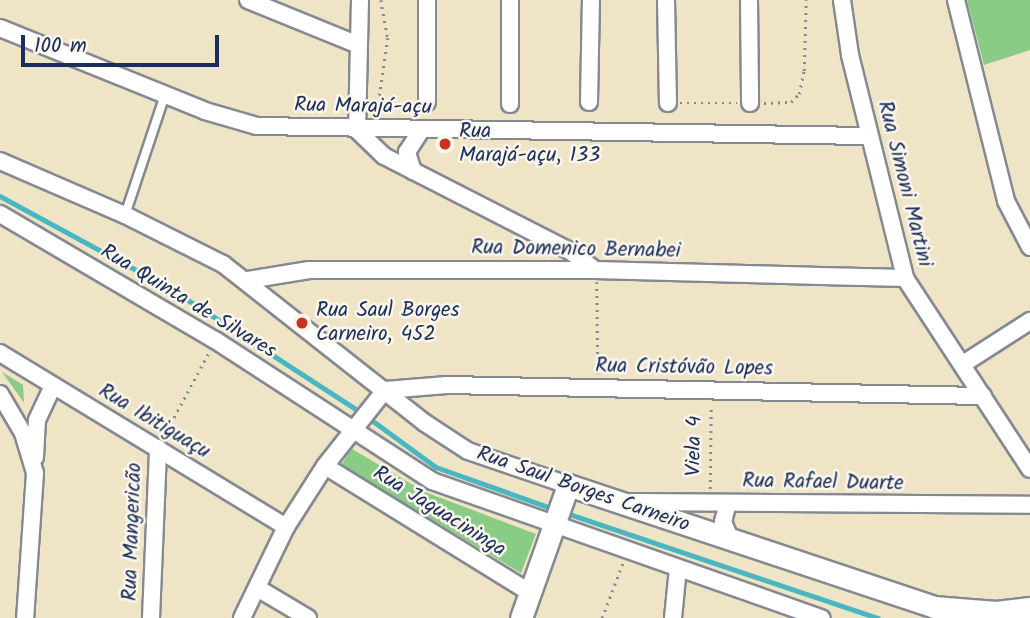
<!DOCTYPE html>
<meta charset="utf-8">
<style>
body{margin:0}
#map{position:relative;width:1030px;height:618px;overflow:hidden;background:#efe4c6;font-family:Kalam,sans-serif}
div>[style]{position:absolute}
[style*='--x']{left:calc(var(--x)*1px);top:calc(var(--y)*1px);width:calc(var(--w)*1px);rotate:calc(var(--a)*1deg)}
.green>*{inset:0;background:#89cc85}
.stream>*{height:4.5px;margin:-2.25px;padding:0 2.25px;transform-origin:2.25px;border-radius:2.25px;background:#49b7c3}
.path>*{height:2.5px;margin-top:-1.25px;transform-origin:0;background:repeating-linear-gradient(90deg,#858a92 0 2px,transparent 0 7px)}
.roads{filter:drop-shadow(2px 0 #858a92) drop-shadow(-2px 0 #858a92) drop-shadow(0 2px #858a92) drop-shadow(0 -2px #858a92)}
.lane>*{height:8px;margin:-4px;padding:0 4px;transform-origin:4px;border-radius:4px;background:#fff}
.street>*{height:16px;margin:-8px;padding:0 8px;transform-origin:8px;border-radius:8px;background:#fff}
.secondary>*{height:21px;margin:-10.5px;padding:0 10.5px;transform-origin:10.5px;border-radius:10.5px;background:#fff}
.dots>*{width:19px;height:19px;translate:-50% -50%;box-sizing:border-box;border:4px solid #fbf7ec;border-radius:50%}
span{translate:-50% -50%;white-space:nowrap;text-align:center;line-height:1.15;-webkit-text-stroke:5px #fbf7ec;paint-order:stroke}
.street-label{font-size:21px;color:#1b2f5e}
.poi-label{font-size:21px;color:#1b2f5e}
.left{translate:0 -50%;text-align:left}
.scale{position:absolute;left:21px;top:35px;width:198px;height:32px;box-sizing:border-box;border:4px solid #1b2f5e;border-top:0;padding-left:9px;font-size:21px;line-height:24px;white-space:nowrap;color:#1b2f5e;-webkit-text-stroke:5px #fbf7ec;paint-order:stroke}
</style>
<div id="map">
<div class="green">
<i style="clip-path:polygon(967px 0,1030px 0,1030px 50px,984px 65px)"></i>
<i style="clip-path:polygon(2px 372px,23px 385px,24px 403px,17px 393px)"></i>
<i style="clip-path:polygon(352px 449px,425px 492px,536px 534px,521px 573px,341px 465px)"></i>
</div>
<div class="stream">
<i style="--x:0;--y:196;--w:195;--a:28.5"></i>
<i style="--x:171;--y:289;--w:228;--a:33"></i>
<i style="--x:369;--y:418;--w:83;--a:36.2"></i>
<i style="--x:436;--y:467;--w:125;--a:19.6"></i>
<i style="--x:566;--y:513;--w:329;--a:18.6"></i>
</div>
<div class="path">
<i style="--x:381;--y:0;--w:39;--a:80"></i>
<i style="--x:388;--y:38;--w:70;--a:98.2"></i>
<i style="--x:378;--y:107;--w:11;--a:34"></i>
<i style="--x:680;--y:103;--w:57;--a:0"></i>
<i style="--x:764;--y:103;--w:27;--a:-2"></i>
<i style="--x:791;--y:102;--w:11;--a:-45"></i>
<i style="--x:799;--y:94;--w:24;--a:-78"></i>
<i style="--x:804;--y:71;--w:71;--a:-88.4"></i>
<i style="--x:597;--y:282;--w:92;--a:89.4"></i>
<i style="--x:164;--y:436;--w:95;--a:-61.8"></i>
<i style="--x:710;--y:489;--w:84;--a:-89.3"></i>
<i style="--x:602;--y:618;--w:60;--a:-69.4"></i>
</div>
<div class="roads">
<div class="lane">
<i style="--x:125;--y:215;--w:126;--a:-71.6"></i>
</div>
<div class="street">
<i style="--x:248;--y:0;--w:119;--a:22.2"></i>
<i style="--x:360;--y:0;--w:130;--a:91.3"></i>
<i style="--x:357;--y:130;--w:37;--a:44"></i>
<i style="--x:384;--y:156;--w:209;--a:27.1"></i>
<i style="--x:570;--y:251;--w:31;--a:37"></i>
<i style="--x:666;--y:0;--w:103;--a:88.9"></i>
<i style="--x:749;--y:0;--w:103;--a:89.4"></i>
<i style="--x:842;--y:0;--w:56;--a:81.7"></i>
<i style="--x:850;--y:55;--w:230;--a:76.1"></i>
<i style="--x:905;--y:278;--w:228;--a:56.8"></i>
<i style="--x:956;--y:0;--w:207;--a:76"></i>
<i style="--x:1006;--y:201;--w:52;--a:62.4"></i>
<i style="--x:0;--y:28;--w:221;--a:22"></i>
<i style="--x:205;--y:111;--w:54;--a:16.1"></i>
<i style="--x:257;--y:126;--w:612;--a:0.94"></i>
<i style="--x:427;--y:102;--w:102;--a:-90"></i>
<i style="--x:589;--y:102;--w:102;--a:-88.9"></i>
<i style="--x:510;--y:104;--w:104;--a:-90"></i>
<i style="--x:0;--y:161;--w:136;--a:23.4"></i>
<i style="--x:125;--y:215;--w:110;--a:26.6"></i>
<i style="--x:223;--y:264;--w:257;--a:38.2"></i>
<i style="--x:425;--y:423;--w:51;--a:33.1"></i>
<i style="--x:468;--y:451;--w:106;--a:18.8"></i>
<i style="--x:413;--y:171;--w:20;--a:-108"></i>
<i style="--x:407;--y:152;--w:27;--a:-57"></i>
<i style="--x:0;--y:214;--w:249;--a:30.4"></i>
<i style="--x:215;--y:340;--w:259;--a:33"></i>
<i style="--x:432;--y:481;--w:413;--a:19.4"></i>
<i style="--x:248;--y:280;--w:62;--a:-9.3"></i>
<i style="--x:309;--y:270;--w:286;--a:0"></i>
<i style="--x:595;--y:270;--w:310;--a:1.5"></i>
<i style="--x:0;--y:353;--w:335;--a:31.3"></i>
<i style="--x:963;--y:364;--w:80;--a:-32.7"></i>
<i style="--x:0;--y:394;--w:45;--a:59.5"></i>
<i style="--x:23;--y:433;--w:42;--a:73.3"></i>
<i style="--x:35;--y:473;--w:145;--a:93.9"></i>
<i style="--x:35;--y:457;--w:37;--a:-87"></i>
<i style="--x:37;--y:420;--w:38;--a:-65"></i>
<i style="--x:325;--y:466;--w:242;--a:31.7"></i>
<i style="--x:633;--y:502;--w:397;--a:0.4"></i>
<i style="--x:728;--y:503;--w:20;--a:105"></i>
<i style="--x:723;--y:522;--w:21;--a:67"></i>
<i style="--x:259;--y:589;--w:57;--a:30.6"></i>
<i style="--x:151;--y:618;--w:170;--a:-87.6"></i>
<i style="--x:242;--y:618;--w:101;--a:-64.2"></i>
<i style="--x:286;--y:527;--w:72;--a:-57.4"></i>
<i style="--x:325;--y:466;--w:97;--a:-51.7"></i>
<i style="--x:385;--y:390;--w:62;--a:-4.6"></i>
<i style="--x:447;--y:385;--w:536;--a:1.18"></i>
<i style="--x:673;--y:618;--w:50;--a:-84.3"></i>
</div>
<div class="secondary">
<i style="--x:521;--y:618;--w:141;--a:-70.5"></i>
<i style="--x:568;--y:485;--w:386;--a:18.4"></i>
<i style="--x:934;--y:607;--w:62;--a:4.6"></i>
<i style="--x:996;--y:612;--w:34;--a:-7"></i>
</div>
</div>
<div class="dots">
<i style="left:445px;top:144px;background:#c8321e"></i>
<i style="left:302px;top:323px;background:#c8321e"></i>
</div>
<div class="street-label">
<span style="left:363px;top:107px;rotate:1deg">Rua Marajá-açu</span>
<span style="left:904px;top:184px;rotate:76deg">Rua Simoni Martini</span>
<span style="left:576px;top:250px;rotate:1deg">Rua Domenico Bernabei</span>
<span style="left:188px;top:302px;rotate:31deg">Rua Quinta de Silvares</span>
<span style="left:684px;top:368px;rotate:1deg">Rua Cristóvão Lopes</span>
<span style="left:154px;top:422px;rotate:31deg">Rua Ibitiguaçu</span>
<span style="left:695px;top:446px;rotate:-89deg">Viela 4</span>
<span style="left:823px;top:483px;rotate:1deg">Rua Rafael Duarte</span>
<span style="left:583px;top:490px;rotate:19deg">Rua Saul Borges Carneiro</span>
<span style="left:439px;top:512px;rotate:32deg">Rua Jaguacininga</span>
<span style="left:133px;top:532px;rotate:-88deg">Rua Mangericão</span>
</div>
<div class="poi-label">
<span class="left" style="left:459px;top:144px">Rua<br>Marajá-açu, 133</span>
<span class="left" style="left:316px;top:323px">Rua Saul Borges<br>Carneiro, 452</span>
</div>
<div class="scale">100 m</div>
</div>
